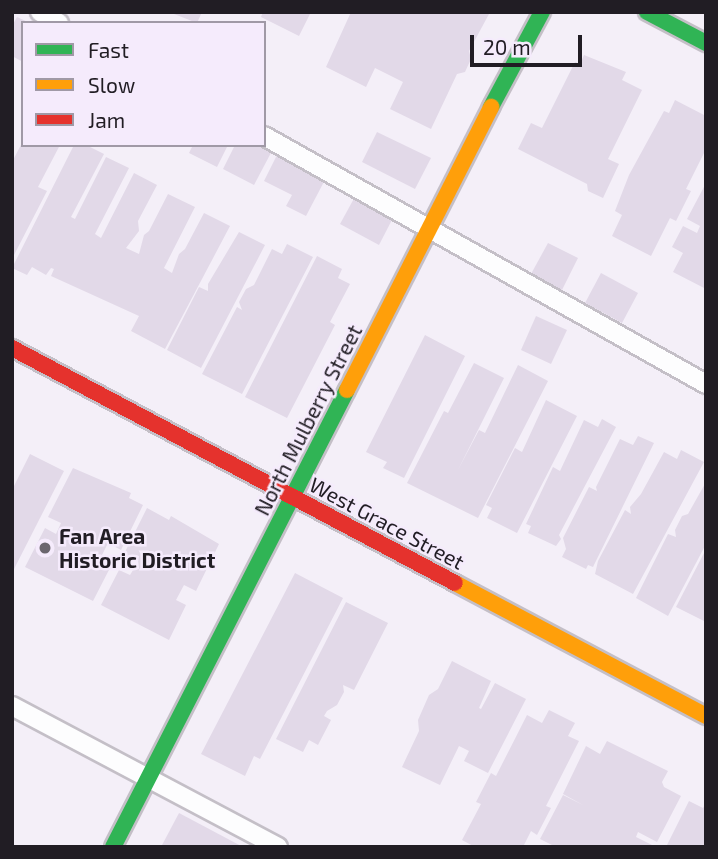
<!DOCTYPE html>
<style>
body{margin:0}
#map{position:relative;width:718px;height:859px;overflow:hidden;background:#f4eff8;font-family:"Exo 2",sans-serif}
div>[style]{position:absolute}
[style*='--x']{left:calc(var(--x)*1px);top:calc(var(--y)*1px);width:calc(var(--w)*1px);rotate:calc(var(--a)*1deg)}
.building>*{inset:0;background:#e2d9e8}
.roads{filter:drop-shadow(2px 0 #c4bfc7) drop-shadow(-2px 0 #c4bfc7) drop-shadow(0 2px #c4bfc7) drop-shadow(0 -2px #c4bfc7)}
.lane>*{height:18px;margin:-9px;padding:0 9px;transform-origin:9px;border-radius:9px;background:#fdfdfe}
.fast>*{height:16px;margin:-8px;padding:0 8px;transform-origin:8px;border-radius:8px;background:#30b455}
.slow>*{height:16px;margin:-8px;padding:0 8px;transform-origin:8px;border-radius:8px;background:#ff9f0a}
.jam>*{height:16px;margin:-8px;padding:0 8px;transform-origin:8px;border-radius:8px;background:#e5322d}
.dots>*{width:19px;height:19px;translate:-50% -50%;box-sizing:border-box;border:4px solid #f5ebfc;border-radius:50%}
span{translate:-50% -50%;white-space:nowrap;text-align:center;line-height:1.15;-webkit-text-stroke:5px #f5ebfc;paint-order:stroke}
.street-label{font-size:21px;color:#211d24}
.poi-label{font-size:21px;color:#211d24;font-weight:700}
.left{translate:0 -50%;text-align:left}
.frame{position:absolute;inset:0;border:14px solid #211d24;pointer-events:none}
.legend{position:absolute;left:21px;top:21px;width:245px;height:126px;box-sizing:border-box;background:#f5ebfc;border:2px solid #a099a6;margin:0;padding:9px 12px;list-style:none;font-size:21px;color:#211d24}
.legend li{display:flex;align-items:center;gap:14px;height:35px}
.legend b{width:35px;border:2px solid #a099a6}
.scale{position:absolute;left:470px;top:35px;width:112px;height:32px;box-sizing:border-box;border:4px solid #211d24;border-top:0;padding-left:9px;font-size:21px;line-height:24px;white-space:nowrap;color:#211d24;-webkit-text-stroke:5px #f5ebfc;paint-order:stroke}
</style>
<div id="map">
<div class="building">
<i style="clip-path:polygon(169px 12px,202px 12px,197px 23px)"></i>
<i style="clip-path:polygon(263px 12px,311px 12px,299px 36px,261px 17px)"></i>
<i style="clip-path:polygon(351px 12px,489px 14px,469px 51px,471px 59px,465px 72px,457px 74px,431px 129px,390px 109px,403px 82px,375px 68px,366px 87px,326px 67px)"></i>
<i style="clip-path:polygon(17px 17px,30px 23px,23px 23px,23px 62px,12px 56px,12px 26px)"></i>
<i style="clip-path:polygon(584px 55px,626px 72px,622px 80px,642px 90px,608px 159px,619px 164px,603px 198px,588px 191px,587px 184px,518px 149px,531px 123px,542px 128px,575px 62px,580px 64px)"></i>
<i style="clip-path:polygon(675px 100px,706px 116px,706px 149px,686px 189px,691px 191px,676px 221px,670px 218px,651px 256px,612px 236px,622px 215px,615px 211px,629px 175px,664px 111px,669px 113px)"></i>
<i style="clip-path:polygon(377px 132px,431px 158px,415px 189px,362px 162px)"></i>
<i style="clip-path:polygon(23px 141px,23px 145px,60px 145px,38px 187px,47px 191px,12px 259px,12px 162px)"></i>
<i style="clip-path:polygon(74px 145px,86px 145px,104px 154px,71px 217px,75px 219px,106px 157px,129px 168px,95px 234px,101px 238px,134px 173px,157px 185px,138px 221px,139px 231px,126px 248px,139px 254px,144px 235px,149px 231px,168px 194px,195px 207px,164px 268px,172px 273px,179px 254px,185px 249px,204px 213px,230px 226px,165px 349px,131px 331px,139px 316px,51px 276px,54px 269px,51px 268px,46px 275px,32px 267px,27px 275px,12px 268px)"></i>
<i style="clip-path:polygon(193px 145px,228px 145px,217px 167px,189px 153px)"></i>
<i style="clip-path:polygon(235px 145px,264px 145px,273px 149px,254px 185px,223px 169px)"></i>
<i style="clip-path:polygon(279px 151px,327px 176px,306px 216px,286px 206px,292px 195px,264px 181px)"></i>
<i style="clip-path:polygon(706px 183px,706px 289px,673px 272px,683px 253px,672px 247px,683px 226px,697px 233px,700px 226px,687px 219px)"></i>
<i style="clip-path:polygon(357px 193px,395px 214px,379px 245px,340px 224px)"></i>
<i style="clip-path:polygon(239px 232px,265px 245px,201px 368px,167px 350px,199px 287px,208px 291px,208px 284px)"></i>
<i style="clip-path:polygon(548px 243px,578px 258px,562px 290px,531px 274px)"></i>
<i style="clip-path:polygon(287px 244px,313px 257px,242px 394px,202px 374px,237px 307px,242px 310px,239px 302px,246px 289px,254px 285px,272px 249px,282px 254px)"></i>
<i style="clip-path:polygon(317px 256px,342px 269px,338px 278px,350px 284px,330px 322px,335px 325px,287px 418px,245px 397px)"></i>
<i style="clip-path:polygon(601px 273px,638px 293px,622px 323px,585px 303px)"></i>
<i style="clip-path:polygon(536px 316px,567px 330px,551px 364px,521px 350px)"></i>
<i style="clip-path:polygon(425px 335px,465px 356px,404px 478px,383px 468px,387px 462px,366px 452px)"></i>
<i style="clip-path:polygon(474px 363px,504px 378px,458px 470px,479px 430px,485px 433px,518px 365px,548px 381px,478px 518px,407px 483px,444px 411px,448px 413px)"></i>
<i style="clip-path:polygon(546px 400px,577px 416px,517px 533px,487px 518px,492px 508px,486px 505px,515px 448px,522px 452px)"></i>
<i style="clip-path:polygon(602px 419px,616px 427px,559px 535px,561px 539px,556px 546px,528px 533px,531px 526px,526px 524px,553px 467px,560px 471px,584px 420px,598px 427px)"></i>
<i style="clip-path:polygon(638px 436px,654px 443px,593px 567px,588px 565px,586px 569px,562px 557px,566px 549px,563px 538px,589px 487px,597px 491px,596px 487px,620px 439px,633px 445px)"></i>
<i style="clip-path:polygon(681px 450px,704px 462px,633px 594px,595px 574px,598px 561px,625px 510px,631px 514px,630px 507px,641px 494px,664px 452px,677px 459px)"></i>
<i style="clip-path:polygon(30px 454px,64px 471px,12px 573px,12px 490px)"></i>
<i style="clip-path:polygon(73px 468px,131px 493px,129px 498px,143px 505px,121px 550px,108px 543px,99px 561px,111px 566px,93px 601px,25px 567px,45px 528px,56px 534px,61px 523px,48px 517px)"></i>
<i style="clip-path:polygon(706px 482px,706px 544px,668px 616px,636px 598px,668px 534px,676px 537px,675px 530px,682px 516px,688px 514px)"></i>
<i style="clip-path:polygon(147px 508px,169px 520px,171px 516px,219px 544px,196px 591px,184px 585px,176px 600px,186px 605px,169px 640px,101px 605px,119px 570px,130px 575px,138px 562px,124px 554px)"></i>
<i style="clip-path:polygon(704px 553px,706px 554px,706px 622px,676px 607px)"></i>
<i style="clip-path:polygon(295px 573px,343px 598px,260px 759px,254px 756px,245px 776px,201px 754px)"></i>
<i style="clip-path:polygon(346px 602px,388px 623px,354px 690px,343px 685px,344px 692px,337px 705px,327px 711px,324px 716px,331px 720px,318px 745px,309px 740px,303px 752px,276px 739px)"></i>
<i style="clip-path:polygon(452px 661px,491px 681px,479px 708px,481px 709px,495px 683px,526px 699px,488px 773px,464px 761px,469px 751px,459px 746px,440px 785px,402px 767px,419px 731px,418px 720px,429px 695px,438px 689px)"></i>
<i style="clip-path:polygon(549px 710px,575px 723px,568px 736px,579px 741px,546px 806px,551px 808px,537px 835px,531px 831px,523px 847px,475px 847px,462px 840px,481px 804px,476px 802px,491px 773px,496px 776px,527px 715px,542px 723px)"></i>
<i style="clip-path:polygon(607px 741px,668px 771px,662px 782px,664px 787px,681px 796px,657px 842px,638px 832px,636px 837px,656px 847px,556px 847px,540px 839px,563px 795px,583px 805px,563px 794px,586px 746px,600px 754px)"></i>
<i style="clip-path:polygon(689px 801px,703px 808px,706px 803px,706px 847px,666px 847px)"></i>
<i style="clip-path:polygon(179px 813px,243px 847px,161px 847px)"></i>
</div>
<div class="roads">
<div class="lane">
<i style="--x:40;--y:12;--w:22;--a:30"></i>
<i style="--x:264;--y:136;--w:507;--a:29.3"></i>
<i style="--x:12;--y:706;--w:301;--a:27.9"></i>
</div>
<div class="fast">
<i style="--x:647;--y:12;--w:67;--a:27.7"></i>
<i style="--x:491;--y:107;--w:108;--a:-61.8"></i>
<i style="--x:113;--y:847;--w:513;--a:-62.89"></i>
</div>
<div class="slow">
<i style="--x:347;--y:390;--w:318;--a:-63"></i>
<i style="--x:455;--y:583;--w:284;--a:27.9"></i>
</div>
<div class="jam">
<i style="--x:12;--y:348;--w:501;--a:27.94"></i>
</div>
</div>
<div class="dots">
<i style="left:45px;top:548px;background:#6b666e"></i>
</div>
<div class="street-label">
<span style="left:308px;top:420px;rotate:-63deg">North Mulberry Street</span>
<span style="left:387px;top:523px;rotate:28deg">West Grace Street</span>
</div>
<div class="poi-label">
<span class="left" style="left:59px;top:548px">Fan Area<br>Historic District</span>
</div>
<div class="frame"></div>
<ul class="legend">
<li><b style="height:9px;background:#30b455"></b>Fast</li>
<li><b style="height:9px;background:#ff9f0a"></b>Slow</li>
<li><b style="height:9px;background:#e5322d"></b>Jam</li>
</ul>
<div class="scale">20 m</div>
</div>
